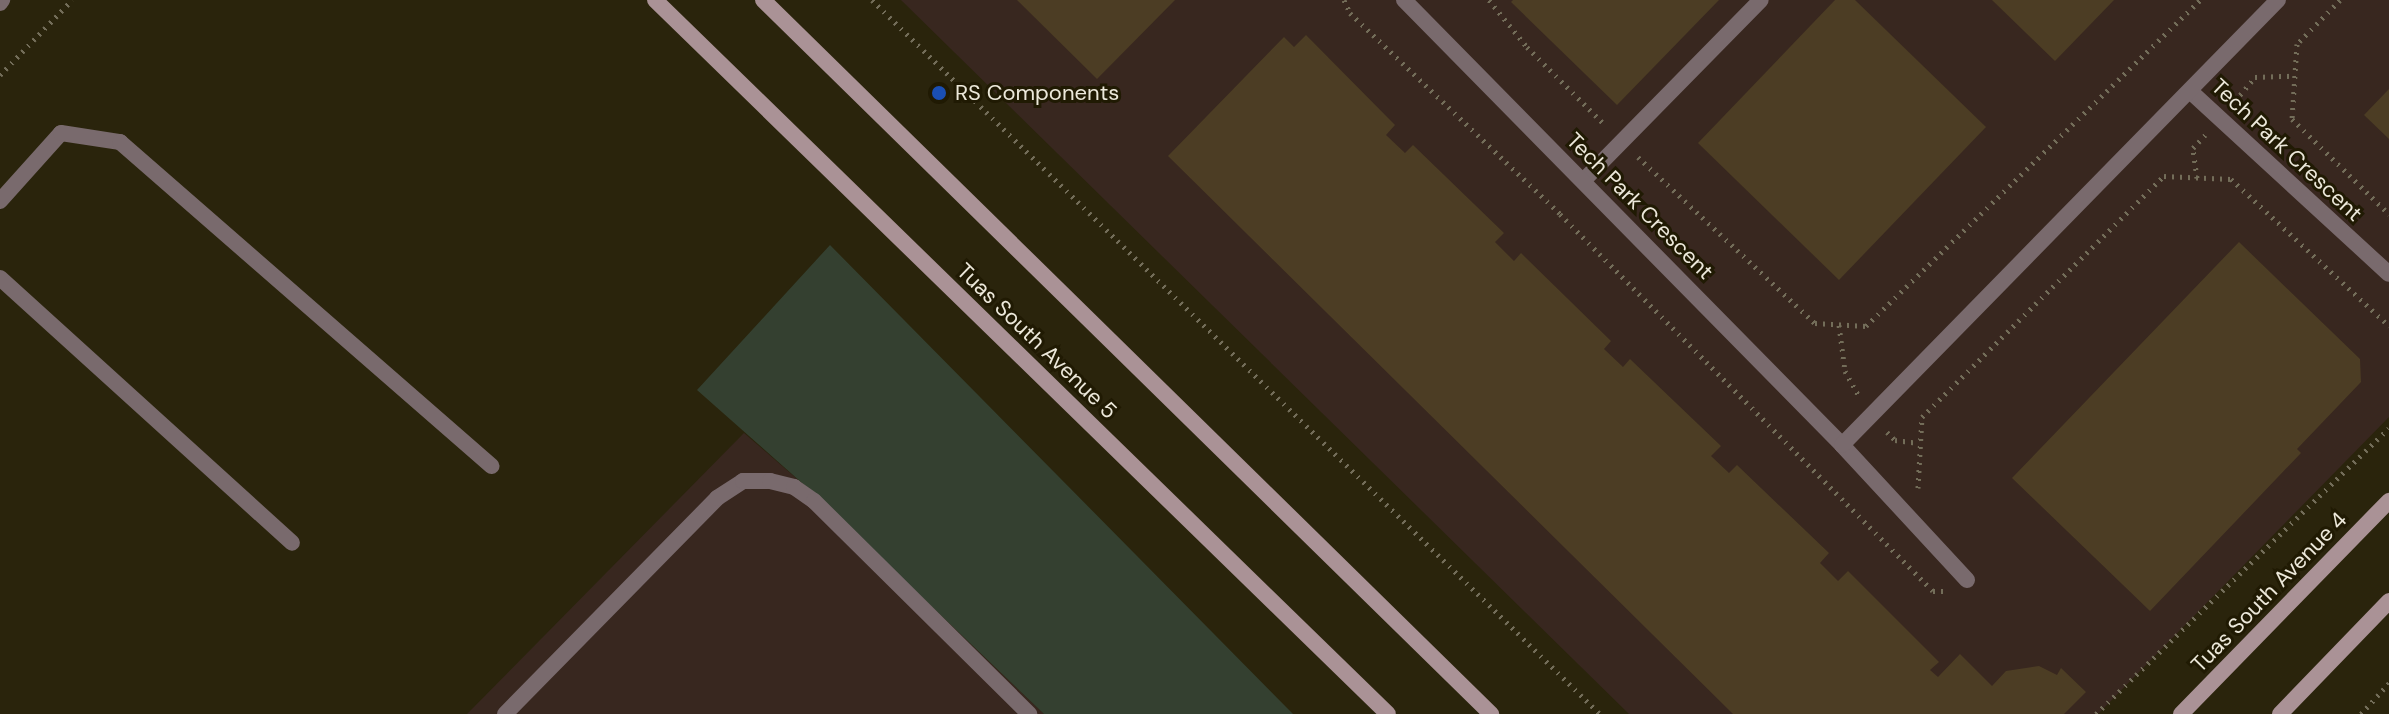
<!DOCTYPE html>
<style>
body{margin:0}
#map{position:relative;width:2389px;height:714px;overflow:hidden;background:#2a240c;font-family:"DM Sans",sans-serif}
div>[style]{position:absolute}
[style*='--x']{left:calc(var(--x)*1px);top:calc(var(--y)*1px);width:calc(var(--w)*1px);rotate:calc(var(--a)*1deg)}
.industrial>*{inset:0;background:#38271f}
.green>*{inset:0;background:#344030}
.building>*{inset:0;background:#4c3d24}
.path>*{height:5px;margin-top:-2.5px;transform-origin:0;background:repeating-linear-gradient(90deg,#736d59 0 2px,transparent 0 8px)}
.service>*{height:16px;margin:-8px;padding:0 8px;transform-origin:8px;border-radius:8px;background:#796a6d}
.minor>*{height:16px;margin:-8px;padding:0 8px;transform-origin:8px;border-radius:8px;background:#796a6d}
.secondary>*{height:16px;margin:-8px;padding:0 8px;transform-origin:8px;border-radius:8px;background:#aa9296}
.dots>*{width:22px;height:22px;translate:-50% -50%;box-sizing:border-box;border:4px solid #201a03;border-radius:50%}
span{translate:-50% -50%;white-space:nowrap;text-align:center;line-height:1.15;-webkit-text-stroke:6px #201a03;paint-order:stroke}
.poi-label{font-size:22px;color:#ece8da}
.left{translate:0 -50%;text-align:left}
.street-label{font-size:22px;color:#ece8da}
</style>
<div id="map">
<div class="industrial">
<i style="clip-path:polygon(901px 0,2389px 0,2389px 417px,2098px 714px,1629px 714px)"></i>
<i style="clip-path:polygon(744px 433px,811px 491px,1044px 714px,467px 714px)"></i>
</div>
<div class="green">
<i style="clip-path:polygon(830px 245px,1293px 714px,1044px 714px,811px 491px,697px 390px)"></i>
</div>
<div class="building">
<i style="clip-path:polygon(1017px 0,1175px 0,1097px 79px)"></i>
<i style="clip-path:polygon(1513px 0,1719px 0,1617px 105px,1511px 2px)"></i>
<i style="clip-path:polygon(1835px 0,1855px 0,1986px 127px,1839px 280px,1698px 143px)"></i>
<i style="clip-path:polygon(1992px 0,2114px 0,2055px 61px)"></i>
<i style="clip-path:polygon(1306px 35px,1395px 125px,1386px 135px,1405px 153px,1413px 145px,1504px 233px,1495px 242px,1514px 261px,1521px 253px,1611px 341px,1604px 349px,1623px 367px,1630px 359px,1721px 446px,1711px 456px,1729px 473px,1737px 465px,1829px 553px,1820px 563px,1838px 581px,1848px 571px,1939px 662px,1930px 670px,1938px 677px,1960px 654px,1992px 686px,2006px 671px,2039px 666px,2057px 675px,2061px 668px,2086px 692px,2064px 714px,1733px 714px,1168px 156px,1284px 37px,1294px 47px)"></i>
<i style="clip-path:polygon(2389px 89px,2389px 139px,2364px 115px)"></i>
<i style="clip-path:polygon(2239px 242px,2360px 359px,2361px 382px,2297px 449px,2301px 453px,2150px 611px,2012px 478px)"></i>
</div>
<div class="path">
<i style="--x:872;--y:0;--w:1020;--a:44.44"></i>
<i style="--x:1344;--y:0;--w:14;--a:65"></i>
<i style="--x:1350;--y:13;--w:291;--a:43.7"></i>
<i style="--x:1560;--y:214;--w:530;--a:45.31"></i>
<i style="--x:1933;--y:591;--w:12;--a:0"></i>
<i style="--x:1489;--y:0;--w:60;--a:51"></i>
<i style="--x:1527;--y:47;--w:110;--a:45"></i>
<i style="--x:2340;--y:0;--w:62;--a:134.3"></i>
<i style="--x:2297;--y:44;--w:75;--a:93.8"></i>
<i style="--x:2292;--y:119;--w:136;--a:44.4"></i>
<i style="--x:0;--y:75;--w:104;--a:-46.2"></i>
<i style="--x:2235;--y:101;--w:31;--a:-50"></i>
<i style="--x:2255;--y:77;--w:38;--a:-2"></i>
<i style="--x:1638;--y:157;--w:243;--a:43.2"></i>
<i style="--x:1815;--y:323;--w:51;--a:3.4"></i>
<i style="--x:1866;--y:326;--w:467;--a:-44.3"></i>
<i style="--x:2197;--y:178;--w:30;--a:-98"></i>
<i style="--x:2193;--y:148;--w:18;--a:-47"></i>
<i style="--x:1839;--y:325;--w:46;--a:82.6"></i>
<i style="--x:1845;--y:371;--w:29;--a:61"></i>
<i style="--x:1887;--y:432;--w:11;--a:45"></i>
<i style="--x:1895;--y:440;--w:24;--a:7"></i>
<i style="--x:1918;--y:488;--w:71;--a:-86.8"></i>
<i style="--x:1922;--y:417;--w:342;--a:-44.9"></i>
<i style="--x:2164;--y:176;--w:67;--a:2.6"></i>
<i style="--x:2231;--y:179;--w:216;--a:42.9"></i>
<i style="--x:2096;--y:714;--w:409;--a:-44.3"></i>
<i style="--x:2361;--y:714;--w:42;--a:-47.9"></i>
</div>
<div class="service">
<i style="--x:1584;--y:180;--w:252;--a:-45.5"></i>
<i style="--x:0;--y:201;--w:91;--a:-48.1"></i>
<i style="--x:61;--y:133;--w:60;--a:8.7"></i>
<i style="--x:120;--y:142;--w:493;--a:41.1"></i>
<i style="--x:0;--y:278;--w:394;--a:42.2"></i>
<i style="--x:505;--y:714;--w:303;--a:-45.5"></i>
<i style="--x:717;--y:498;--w:31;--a:-33"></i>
<i style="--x:743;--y:481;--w:27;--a:0"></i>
<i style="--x:770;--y:481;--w:25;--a:14"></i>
<i style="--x:794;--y:487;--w:24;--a:35"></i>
<i style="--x:814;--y:501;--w:303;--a:44.7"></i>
</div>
<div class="minor">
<i style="--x:1404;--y:0;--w:624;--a:45.45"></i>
<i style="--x:1842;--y:445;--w:184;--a:47.2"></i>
<i style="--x:0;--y:3;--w:4;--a:-56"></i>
<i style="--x:2190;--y:91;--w:270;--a:42.6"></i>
<i style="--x:1842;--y:445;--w:623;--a:-45.59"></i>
</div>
<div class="secondary">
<i style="--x:655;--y:0;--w:1023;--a:44.25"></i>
<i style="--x:763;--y:0;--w:1020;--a:44.44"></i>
<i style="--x:2181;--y:714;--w:298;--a:-45.7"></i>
<i style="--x:2280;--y:714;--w:157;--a:-46"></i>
</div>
<div class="dots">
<i style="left:939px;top:93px;background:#1a4fb4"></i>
</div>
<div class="poi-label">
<span class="left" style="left:955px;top:93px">RS Components</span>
</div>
<div class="street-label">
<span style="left:2287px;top:150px;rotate:43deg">Tech Park Crescent</span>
<span style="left:1640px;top:206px;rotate:45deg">Tech Park Crescent</span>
<span style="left:1037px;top:341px;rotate:44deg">Tuas South Avenue 5</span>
<span style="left:2269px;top:592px;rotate:-46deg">Tuas South Avenue 4</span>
</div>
</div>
